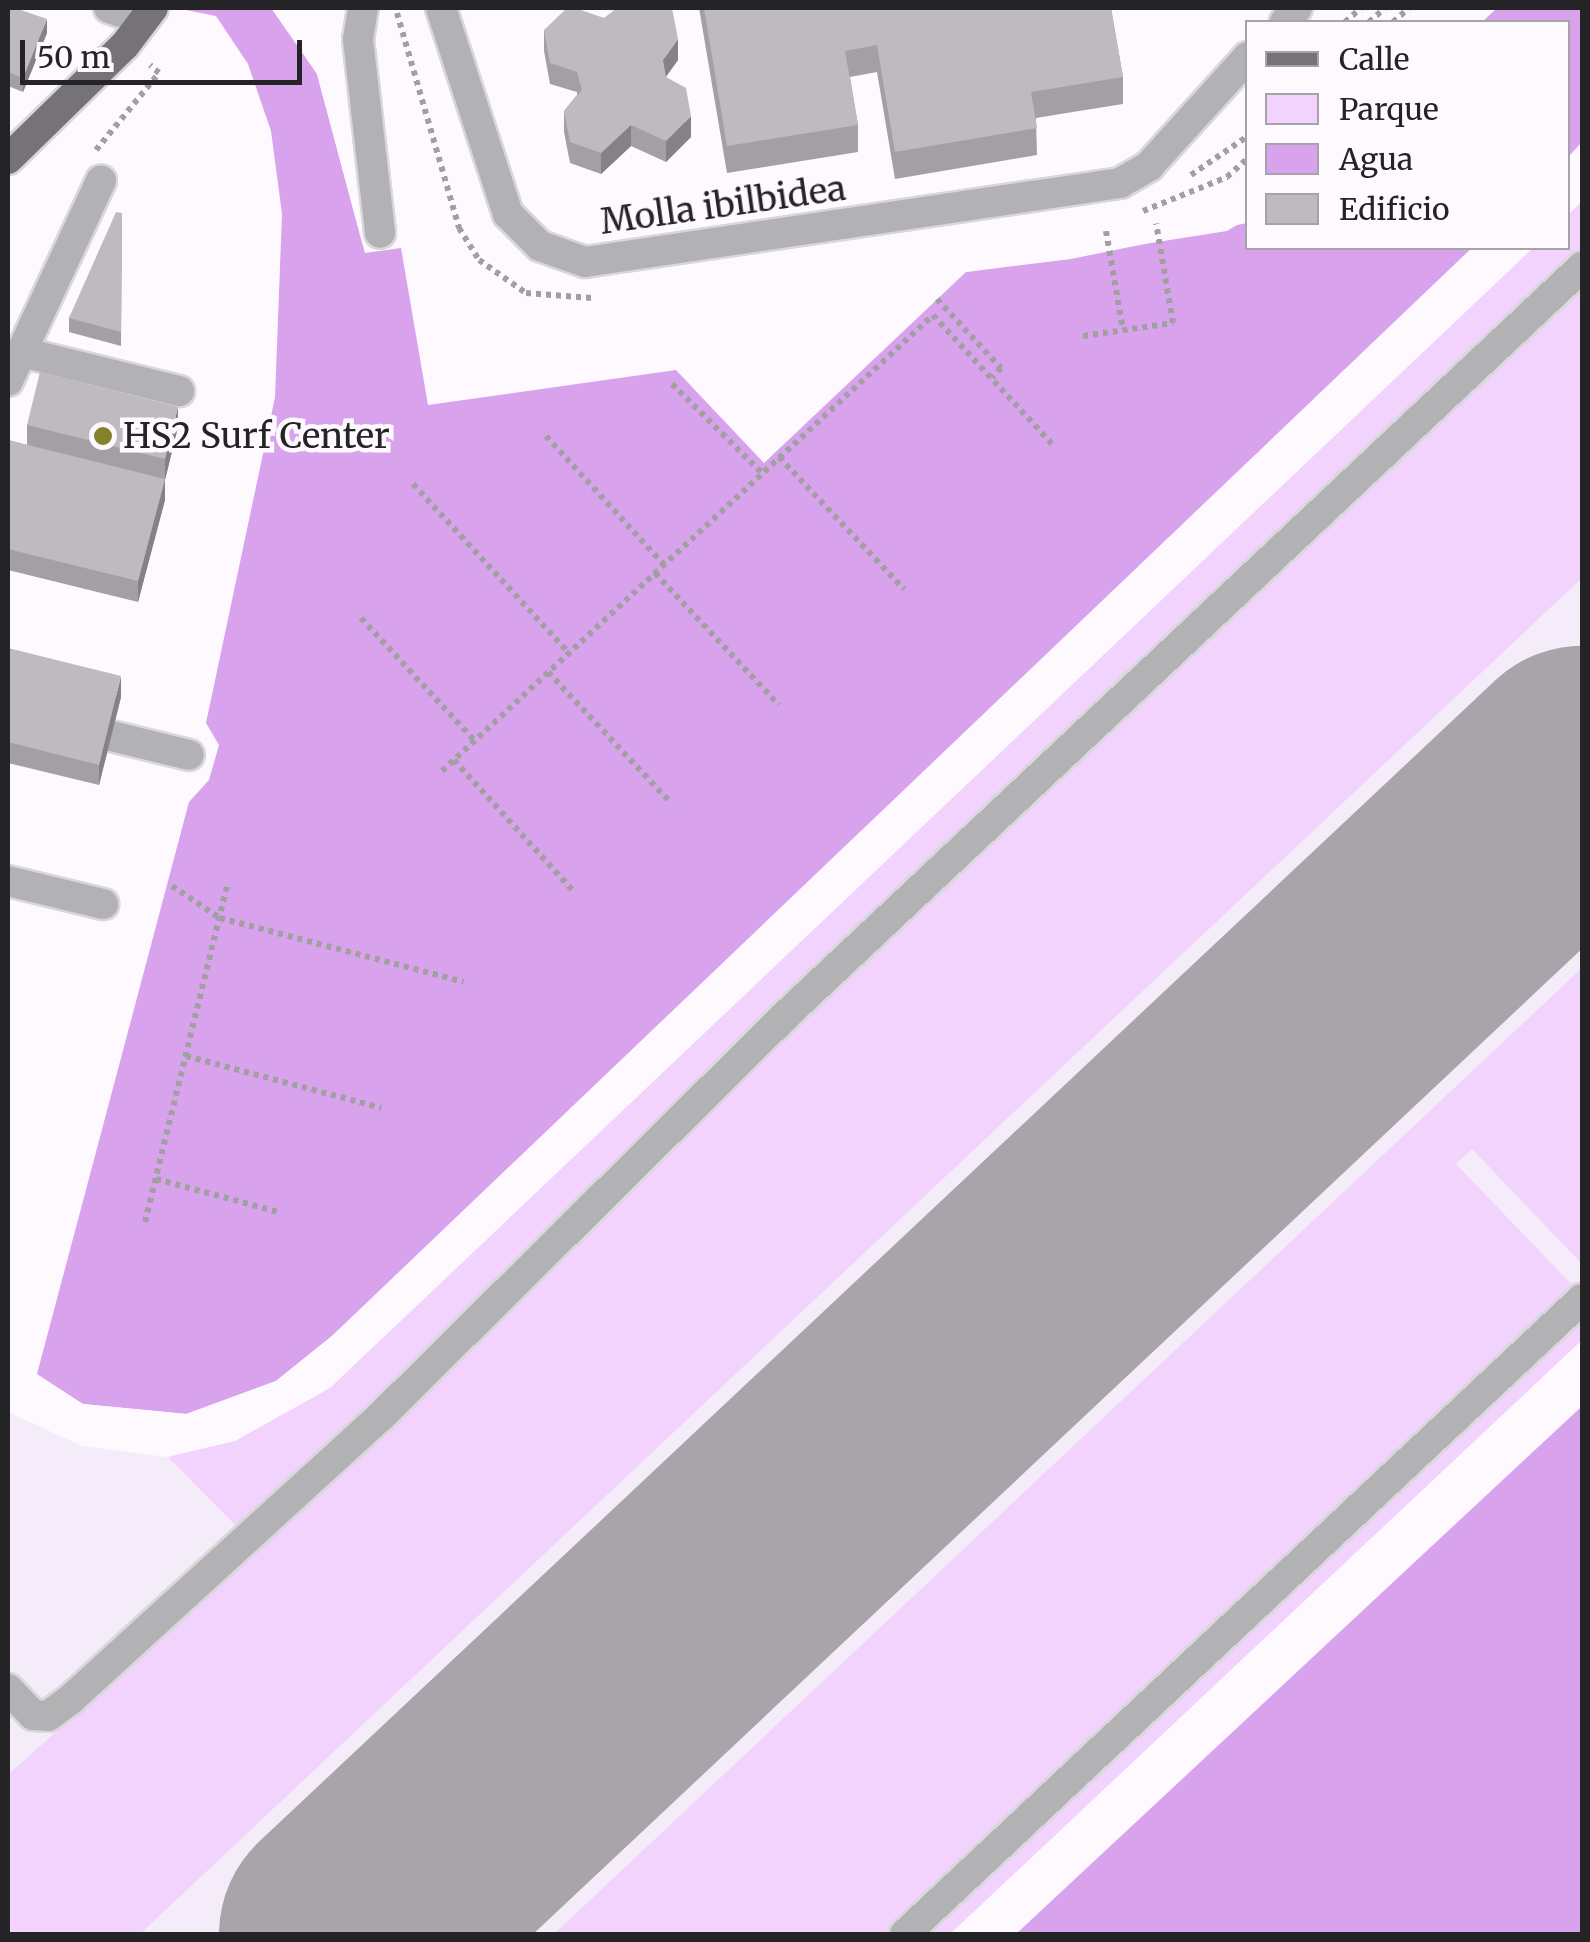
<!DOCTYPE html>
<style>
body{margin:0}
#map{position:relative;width:1590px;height:1942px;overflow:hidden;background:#fdf9ff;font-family:Merriweather,serif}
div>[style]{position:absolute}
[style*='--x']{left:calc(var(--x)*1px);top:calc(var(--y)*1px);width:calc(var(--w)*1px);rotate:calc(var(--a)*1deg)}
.built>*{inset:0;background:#f4ecf8}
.green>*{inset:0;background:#f1d3fd}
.water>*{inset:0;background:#d9a2ed}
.pier>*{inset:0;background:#fdf9ff}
.runway>*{height:255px;margin:-127.5px;padding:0 127.5px;transform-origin:127.5px;border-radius:127.5px;background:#a8a4a9}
.path>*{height:6px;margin-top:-3px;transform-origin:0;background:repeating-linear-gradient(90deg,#a29fa3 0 5px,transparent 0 10px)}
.roads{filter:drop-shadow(2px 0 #dad7dc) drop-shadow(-2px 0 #dad7dc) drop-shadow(0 2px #dad7dc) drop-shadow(0 -2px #dad7dc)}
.minor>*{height:30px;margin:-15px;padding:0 15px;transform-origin:15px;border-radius:15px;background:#b2b1b3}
.major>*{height:30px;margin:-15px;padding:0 15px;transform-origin:15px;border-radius:15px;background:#767377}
.wall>*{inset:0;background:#a3a0a4}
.shaded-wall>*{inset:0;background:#858286}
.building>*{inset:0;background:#bebabf}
.dots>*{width:28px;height:28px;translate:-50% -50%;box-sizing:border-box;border:5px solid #fdf9ff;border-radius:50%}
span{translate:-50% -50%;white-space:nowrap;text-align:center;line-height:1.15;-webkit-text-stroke:9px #fdf9ff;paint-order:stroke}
.street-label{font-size:35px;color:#242325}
.poi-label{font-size:35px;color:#242325}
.left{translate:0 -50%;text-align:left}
.frame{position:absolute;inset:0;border:10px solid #242325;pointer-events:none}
.legend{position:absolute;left:1245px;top:20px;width:325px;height:230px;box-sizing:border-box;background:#fdf9ff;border:2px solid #a6a3a8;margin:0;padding:12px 18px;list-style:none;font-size:30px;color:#242325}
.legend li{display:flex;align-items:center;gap:20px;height:50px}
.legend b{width:50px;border:2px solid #a6a3a8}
.scale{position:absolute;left:20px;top:40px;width:282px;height:45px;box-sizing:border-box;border:5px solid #242325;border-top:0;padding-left:12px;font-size:30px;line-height:35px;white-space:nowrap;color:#242325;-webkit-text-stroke:8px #fdf9ff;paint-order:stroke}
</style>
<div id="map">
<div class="built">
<i style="clip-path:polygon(1582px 201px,1582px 1340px,950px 1934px,8px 1934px,8px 1412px,82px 1446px,167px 1457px,235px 1441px,330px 1388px,1533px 248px,1568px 248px,1568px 215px)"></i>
</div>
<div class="green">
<i style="clip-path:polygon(1582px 201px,1582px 248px,242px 1532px,168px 1457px,235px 1441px,330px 1388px,1533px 248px,1568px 248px,1568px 215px)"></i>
<i style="clip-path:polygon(1582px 277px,1582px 578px,140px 1934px,8px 1934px,8px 1775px,245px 1562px,1214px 623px)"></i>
<i style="clip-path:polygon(1582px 968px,1582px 1264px,1472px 1149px,1456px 1164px,1574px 1287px,885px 1934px,554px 1934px)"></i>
<i style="clip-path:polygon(1582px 1312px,1582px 1340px,950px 1934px,919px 1934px)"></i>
</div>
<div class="water">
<i style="clip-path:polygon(176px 8px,271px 8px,282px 17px,317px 74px,365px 253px,401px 248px,428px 405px,676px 370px,764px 463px,966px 272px,1071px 259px,1247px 223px,1248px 248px,1472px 248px,332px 1336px,276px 1381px,187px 1414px,83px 1404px,37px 1374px,189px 802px,209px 780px,219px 745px,206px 723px,275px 397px,282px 214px,271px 131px,248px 64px,216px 16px)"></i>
<i style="clip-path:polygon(1497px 8px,1582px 8px,1582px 142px,1568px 157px,1568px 22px,1482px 22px)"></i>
<i style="clip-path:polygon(1582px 1406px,1582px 1934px,1016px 1934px)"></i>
</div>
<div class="pier">
<i style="clip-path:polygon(271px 8px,286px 14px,321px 73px,365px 254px,317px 74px)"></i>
<i style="clip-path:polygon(1248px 218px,1227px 231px,966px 272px,971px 266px)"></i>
<i style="clip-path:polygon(1472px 248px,1477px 248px,335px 1340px,279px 1385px,188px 1419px,136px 1417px,81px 1408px,33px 1377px,83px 1404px,186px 1414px,276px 1381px,332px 1336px)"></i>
<i style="clip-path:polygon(1582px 1401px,1582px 1406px,1011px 1934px,1013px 1931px)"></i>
</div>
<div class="runway">
<i style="--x:346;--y:1934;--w:1696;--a:-43.21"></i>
</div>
<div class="path">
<i style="--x:397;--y:13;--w:224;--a:73.9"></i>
<i style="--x:459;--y:228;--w:38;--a:58"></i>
<i style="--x:479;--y:260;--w:57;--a:35.1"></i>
<i style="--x:526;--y:293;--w:66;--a:4.3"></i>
<i style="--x:1345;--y:22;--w:21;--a:-41"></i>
<i style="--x:1369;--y:22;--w:21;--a:-41"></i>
<i style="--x:1393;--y:22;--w:21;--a:-41"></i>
<i style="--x:96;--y:150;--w:99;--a:-50.7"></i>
<i style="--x:159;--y:73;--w:12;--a:-138"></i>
<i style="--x:1191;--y:175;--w:69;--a:-34.4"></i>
<i style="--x:1143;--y:211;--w:91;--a:-22"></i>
<i style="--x:1227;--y:177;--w:28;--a:-42"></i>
<i style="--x:1106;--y:231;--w:100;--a:80.3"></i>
<i style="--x:937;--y:299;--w:94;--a:47.2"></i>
<i style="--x:1001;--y:368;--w:13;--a:132"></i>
<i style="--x:1083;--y:336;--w:91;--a:-8.2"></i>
<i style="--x:1173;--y:323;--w:101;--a:-99.6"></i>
<i style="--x:672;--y:384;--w:127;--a:44.7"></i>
<i style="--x:546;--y:436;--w:175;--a:47.5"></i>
<i style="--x:779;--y:457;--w:182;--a:46.6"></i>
<i style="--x:413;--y:484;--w:230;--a:47.3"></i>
<i style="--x:655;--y:573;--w:181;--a:46.8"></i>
<i style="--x:361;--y:618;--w:168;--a:47.2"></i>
<i style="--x:548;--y:672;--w:180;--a:46.8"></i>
<i style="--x:454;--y:760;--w:180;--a:47.7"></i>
<i style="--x:442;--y:771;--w:670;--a:-42.88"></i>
<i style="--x:933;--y:315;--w:177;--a:47.3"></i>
<i style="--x:172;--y:886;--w:58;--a:33.7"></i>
<i style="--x:220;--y:918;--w:252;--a:14.7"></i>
<i style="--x:186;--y:1056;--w:202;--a:14.9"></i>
<i style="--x:156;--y:1179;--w:126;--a:15.1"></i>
<i style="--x:145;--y:1222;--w:350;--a:-76.3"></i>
</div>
<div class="roads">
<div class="minor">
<i style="--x:109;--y:8;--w:12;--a:20"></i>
<i style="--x:363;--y:8;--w:31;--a:99"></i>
<i style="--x:358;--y:39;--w:195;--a:83.5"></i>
<i style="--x:441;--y:8;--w:217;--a:72"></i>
<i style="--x:508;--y:214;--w:45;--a:45"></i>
<i style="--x:540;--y:246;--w:48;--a:19.6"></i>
<i style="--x:585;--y:262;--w:541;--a:-8.4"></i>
<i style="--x:1120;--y:183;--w:34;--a:-30"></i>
<i style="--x:1149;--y:166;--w:147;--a:-47.8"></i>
<i style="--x:1285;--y:22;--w:18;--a:-49"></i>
<i style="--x:21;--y:352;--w:163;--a:13.9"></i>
<i style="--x:8;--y:381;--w:221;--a:-65.1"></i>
<i style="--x:111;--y:736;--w:80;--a:13.7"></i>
<i style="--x:8;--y:881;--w:98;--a:13.6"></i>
<i style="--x:8;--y:1689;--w:36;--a:46"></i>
<i style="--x:33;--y:1715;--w:15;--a:4"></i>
<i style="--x:48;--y:1716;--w:29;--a:-36"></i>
<i style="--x:71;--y:1699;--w:418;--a:-42.4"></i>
<i style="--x:380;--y:1417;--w:573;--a:-44.72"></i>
<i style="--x:787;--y:1014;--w:1091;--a:-43.22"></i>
<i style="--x:905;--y:1934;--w:928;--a:-43.17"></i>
</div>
<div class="major">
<i style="--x:8;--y:159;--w:163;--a:-44.3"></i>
<i style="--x:125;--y:45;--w:46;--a:-52.9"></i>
</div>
</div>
<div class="wall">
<i style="clip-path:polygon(8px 8px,47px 33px,23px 92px,8px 86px)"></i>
<i style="clip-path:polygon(699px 8px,1111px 8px,1123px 77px,1123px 104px,1036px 118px,1037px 155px,895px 179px,877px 72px,850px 77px,858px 125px,858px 152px,727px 173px)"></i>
<i style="clip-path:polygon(544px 30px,678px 60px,666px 76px,691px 137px,666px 162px,631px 146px,601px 174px,570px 163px,564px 132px,564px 111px,577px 95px,577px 92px,550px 84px,544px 51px)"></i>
<i style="clip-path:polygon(122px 213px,121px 346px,69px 332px,69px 318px)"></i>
<i style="clip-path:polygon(27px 425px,178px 427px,165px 480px,165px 500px,138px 602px,8px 570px,8px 440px,27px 445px)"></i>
<i style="clip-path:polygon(8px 648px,121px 697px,99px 785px,8px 763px)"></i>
</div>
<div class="shaded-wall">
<i style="clip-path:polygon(47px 19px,47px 33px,23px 92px,23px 78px)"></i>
<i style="clip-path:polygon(678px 39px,678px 60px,663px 81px,663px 60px)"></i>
<i style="clip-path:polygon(691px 116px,691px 137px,666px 162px,666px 141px)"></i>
<i style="clip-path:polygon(631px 125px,631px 146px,601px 174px,601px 153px)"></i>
<i style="clip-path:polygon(178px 407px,178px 427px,165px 480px,165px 500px,138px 602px,138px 581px,165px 479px,165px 459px)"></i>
<i style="clip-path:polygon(121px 676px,121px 697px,99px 785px,99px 765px)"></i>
</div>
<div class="building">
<i style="clip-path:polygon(8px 8px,15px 8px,47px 19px,23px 78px,8px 72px)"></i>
<i style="clip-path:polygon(567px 8px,575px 8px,604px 18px,617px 8px,672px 8px,678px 39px,663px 60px,666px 77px,686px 88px,691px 116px,666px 141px,631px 125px,601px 153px,570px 142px,564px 111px,582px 90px,577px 72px,550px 63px,544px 30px)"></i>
<i style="clip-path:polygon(704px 8px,1111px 8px,1123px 77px,1031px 92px,1037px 128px,895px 152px,877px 45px,845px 51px,858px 125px,727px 146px)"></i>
<i style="clip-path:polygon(116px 212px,122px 213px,121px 332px,69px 318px)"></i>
<i style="clip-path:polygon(40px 372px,178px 407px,165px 459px,27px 425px)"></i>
<i style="clip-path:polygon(8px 440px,165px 479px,138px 581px,8px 549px)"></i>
<i style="clip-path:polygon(8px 648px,121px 676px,99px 765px,8px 742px)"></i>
</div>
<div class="dots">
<i style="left:103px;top:436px;background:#85812a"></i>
</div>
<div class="street-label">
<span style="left:723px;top:205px;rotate:-8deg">Molla ibilbidea</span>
</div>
<div class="poi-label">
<span class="left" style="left:123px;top:436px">HS2 Surf Center</span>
</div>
<div class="frame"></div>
<ul class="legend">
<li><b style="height:12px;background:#767377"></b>Calle</li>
<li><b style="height:28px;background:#f1d3fd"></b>Parque</li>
<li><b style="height:28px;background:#d9a2ed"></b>Agua</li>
<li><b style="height:28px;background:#bebabf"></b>Edificio</li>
</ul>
<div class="scale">50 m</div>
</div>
